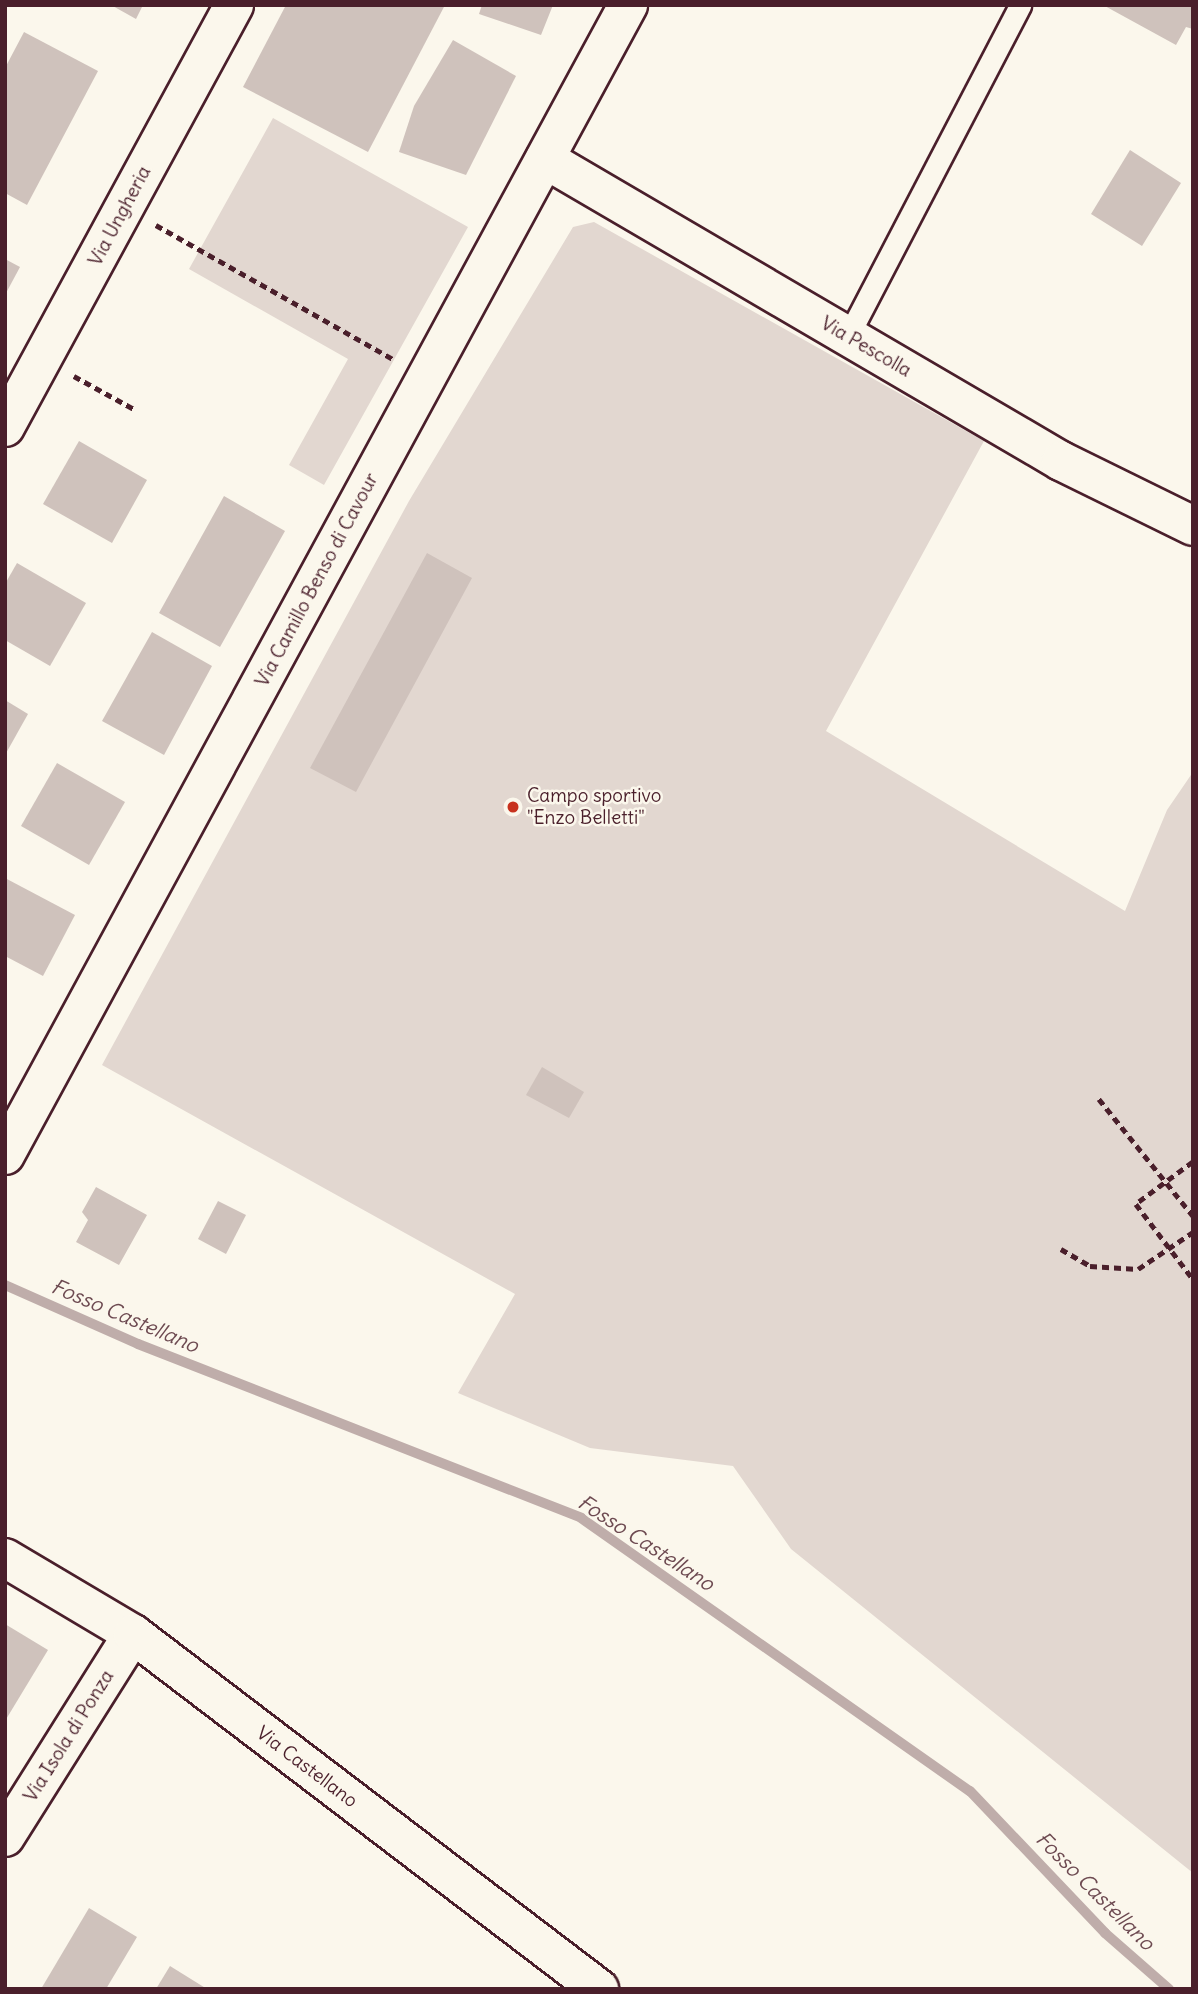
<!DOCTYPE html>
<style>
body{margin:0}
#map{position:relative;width:1198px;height:1994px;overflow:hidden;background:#fbf7ec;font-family:Delius,sans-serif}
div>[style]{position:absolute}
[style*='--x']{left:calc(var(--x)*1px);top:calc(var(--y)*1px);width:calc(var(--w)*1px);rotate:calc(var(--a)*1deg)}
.green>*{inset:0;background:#e2d7d0}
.stream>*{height:10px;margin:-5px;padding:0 5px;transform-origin:5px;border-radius:5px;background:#bfadaa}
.building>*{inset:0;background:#cfc2bc}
.path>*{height:4.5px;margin-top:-2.25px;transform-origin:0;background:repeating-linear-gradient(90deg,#4a1f2b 0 7px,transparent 0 12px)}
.roads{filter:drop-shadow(2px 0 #4a1f2b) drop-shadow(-2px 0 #4a1f2b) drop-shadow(0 2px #4a1f2b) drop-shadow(0 -2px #4a1f2b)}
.service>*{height:21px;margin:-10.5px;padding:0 10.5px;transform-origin:10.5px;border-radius:10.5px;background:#fbf7ec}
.minor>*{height:38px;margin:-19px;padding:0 19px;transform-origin:19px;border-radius:19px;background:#fbf7ec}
.tertiary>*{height:38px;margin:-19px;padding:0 19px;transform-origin:19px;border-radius:19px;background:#fbf7ec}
.primary>*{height:38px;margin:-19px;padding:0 19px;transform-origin:19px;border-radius:19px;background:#fbf7ec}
.dots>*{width:19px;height:19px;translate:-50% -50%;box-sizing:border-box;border:4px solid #fbf7ec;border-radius:50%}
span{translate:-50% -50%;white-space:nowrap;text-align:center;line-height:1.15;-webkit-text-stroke:5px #fbf7ec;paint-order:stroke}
.street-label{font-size:19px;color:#4a1f2b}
.poi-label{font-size:19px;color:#4a1f2b}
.left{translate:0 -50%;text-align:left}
.water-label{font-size:21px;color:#6d4a51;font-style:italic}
.frame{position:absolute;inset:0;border:7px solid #4a1f2b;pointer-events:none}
</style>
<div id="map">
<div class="green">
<i style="clip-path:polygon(273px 118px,468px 227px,324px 485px,289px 465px,348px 359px,189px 269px)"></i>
<i style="clip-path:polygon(594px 222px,984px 441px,826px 731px,1125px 911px,1167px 810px,1193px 772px,1193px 1873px,791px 1549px,733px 1466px,590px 1448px,458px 1393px,515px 1294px,102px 1065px,409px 501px,573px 227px)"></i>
</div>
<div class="stream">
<i style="--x:5;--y:1285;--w:145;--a:23.9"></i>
<i style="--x:138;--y:1344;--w:476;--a:21.4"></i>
<i style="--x:581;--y:1518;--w:475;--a:35.1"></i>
<i style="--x:970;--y:1791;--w:196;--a:46.4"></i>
<i style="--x:1105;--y:1933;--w:85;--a:41.2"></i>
</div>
<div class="building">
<i style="clip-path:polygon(111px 5px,143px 5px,136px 19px)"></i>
<i style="clip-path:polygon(286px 5px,445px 5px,368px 152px,243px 87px)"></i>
<i style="clip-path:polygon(482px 5px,553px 5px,541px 35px,479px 14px)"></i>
<i style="clip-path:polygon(1103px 5px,1193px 5px,1193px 29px,1186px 27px,1176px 45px)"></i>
<i style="clip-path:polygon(24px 32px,98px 71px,27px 205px,5px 193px,5px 68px)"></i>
<i style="clip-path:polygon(453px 40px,516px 76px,466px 175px,399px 152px,414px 106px)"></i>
<i style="clip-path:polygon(1130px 150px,1181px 183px,1142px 246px,1091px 214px)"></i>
<i style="clip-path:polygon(5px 259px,20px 267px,5px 295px)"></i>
<i style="clip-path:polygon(79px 441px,147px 480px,112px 543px,43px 504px)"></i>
<i style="clip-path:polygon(224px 496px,285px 531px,220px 647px,159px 613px)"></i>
<i style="clip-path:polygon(427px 553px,472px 578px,356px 792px,310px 768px)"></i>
<i style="clip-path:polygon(17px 563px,86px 603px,50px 666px,5px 640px,5px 584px)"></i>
<i style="clip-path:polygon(152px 632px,212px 666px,164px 755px,102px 721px)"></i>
<i style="clip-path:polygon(5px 700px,28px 714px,5px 755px)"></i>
<i style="clip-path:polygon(57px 763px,125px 802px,89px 865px,21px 826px)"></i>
<i style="clip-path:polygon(5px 878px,75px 915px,43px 976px,5px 956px)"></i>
<i style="clip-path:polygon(542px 1067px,584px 1092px,569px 1118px,526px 1095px)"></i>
<i style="clip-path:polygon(96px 1187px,147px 1215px,119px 1265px,76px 1242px,88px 1220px,82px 1212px)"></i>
<i style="clip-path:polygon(218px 1201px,246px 1215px,226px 1254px,198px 1239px)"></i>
<i style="clip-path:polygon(5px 1624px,48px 1650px,5px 1721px)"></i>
<i style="clip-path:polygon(89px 1908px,137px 1937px,106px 1989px,41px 1989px)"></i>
<i style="clip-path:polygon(170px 1966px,207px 1989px,156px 1989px)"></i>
</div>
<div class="path">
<i style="--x:156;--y:225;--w:274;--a:29.5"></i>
<i style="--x:74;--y:376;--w:68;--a:28.8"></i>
<i style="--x:1099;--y:1099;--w:150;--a:51.2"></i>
<i style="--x:1193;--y:1162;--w:71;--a:143.6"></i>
<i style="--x:1136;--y:1204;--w:94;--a:52.8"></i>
<i style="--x:1061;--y:1249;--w:34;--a:30"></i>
<i style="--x:1090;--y:1266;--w:48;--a:3.6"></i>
<i style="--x:1138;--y:1269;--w:66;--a:-33.9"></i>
</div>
<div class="roads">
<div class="service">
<i style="--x:848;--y:336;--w:373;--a:-62.5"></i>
</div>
<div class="minor">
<i style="--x:5;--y:427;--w:480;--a:-61.5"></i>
<i style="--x:5;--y:1837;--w:240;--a:-57.8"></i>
</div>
<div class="tertiary">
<i style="--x:545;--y:159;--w:598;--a:30.34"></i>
<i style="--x:1061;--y:461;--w:147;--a:26.2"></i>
<i style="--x:5;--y:1558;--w:149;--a:30.7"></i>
<i style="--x:133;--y:1634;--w:586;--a:37.3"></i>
</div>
<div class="primary">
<i style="--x:5;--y:1155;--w:1308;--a:-61.55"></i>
</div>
</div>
<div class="dots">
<i style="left:513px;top:807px;background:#c8321e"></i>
</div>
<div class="street-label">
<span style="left:120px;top:216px;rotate:-62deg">Via Ungheria</span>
<span style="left:866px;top:347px;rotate:30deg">Via Pescolla</span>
<span style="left:317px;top:580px;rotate:-62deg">Via Camillo Benso di Cavour</span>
<span style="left:69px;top:1736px;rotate:-58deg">Via Isola di Ponza</span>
<span style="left:307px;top:1767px;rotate:37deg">Via Castellano</span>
</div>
<div class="poi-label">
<span class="left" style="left:527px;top:807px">Campo sportivo<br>"Enzo Belletti"</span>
</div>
<div class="water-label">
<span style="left:125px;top:1316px;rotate:23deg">Fosso Castellano</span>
<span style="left:646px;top:1543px;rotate:33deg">Fosso Castellano</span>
<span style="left:1095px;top:1891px;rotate:45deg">Fosso Castellano</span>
</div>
<div class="frame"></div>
</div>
